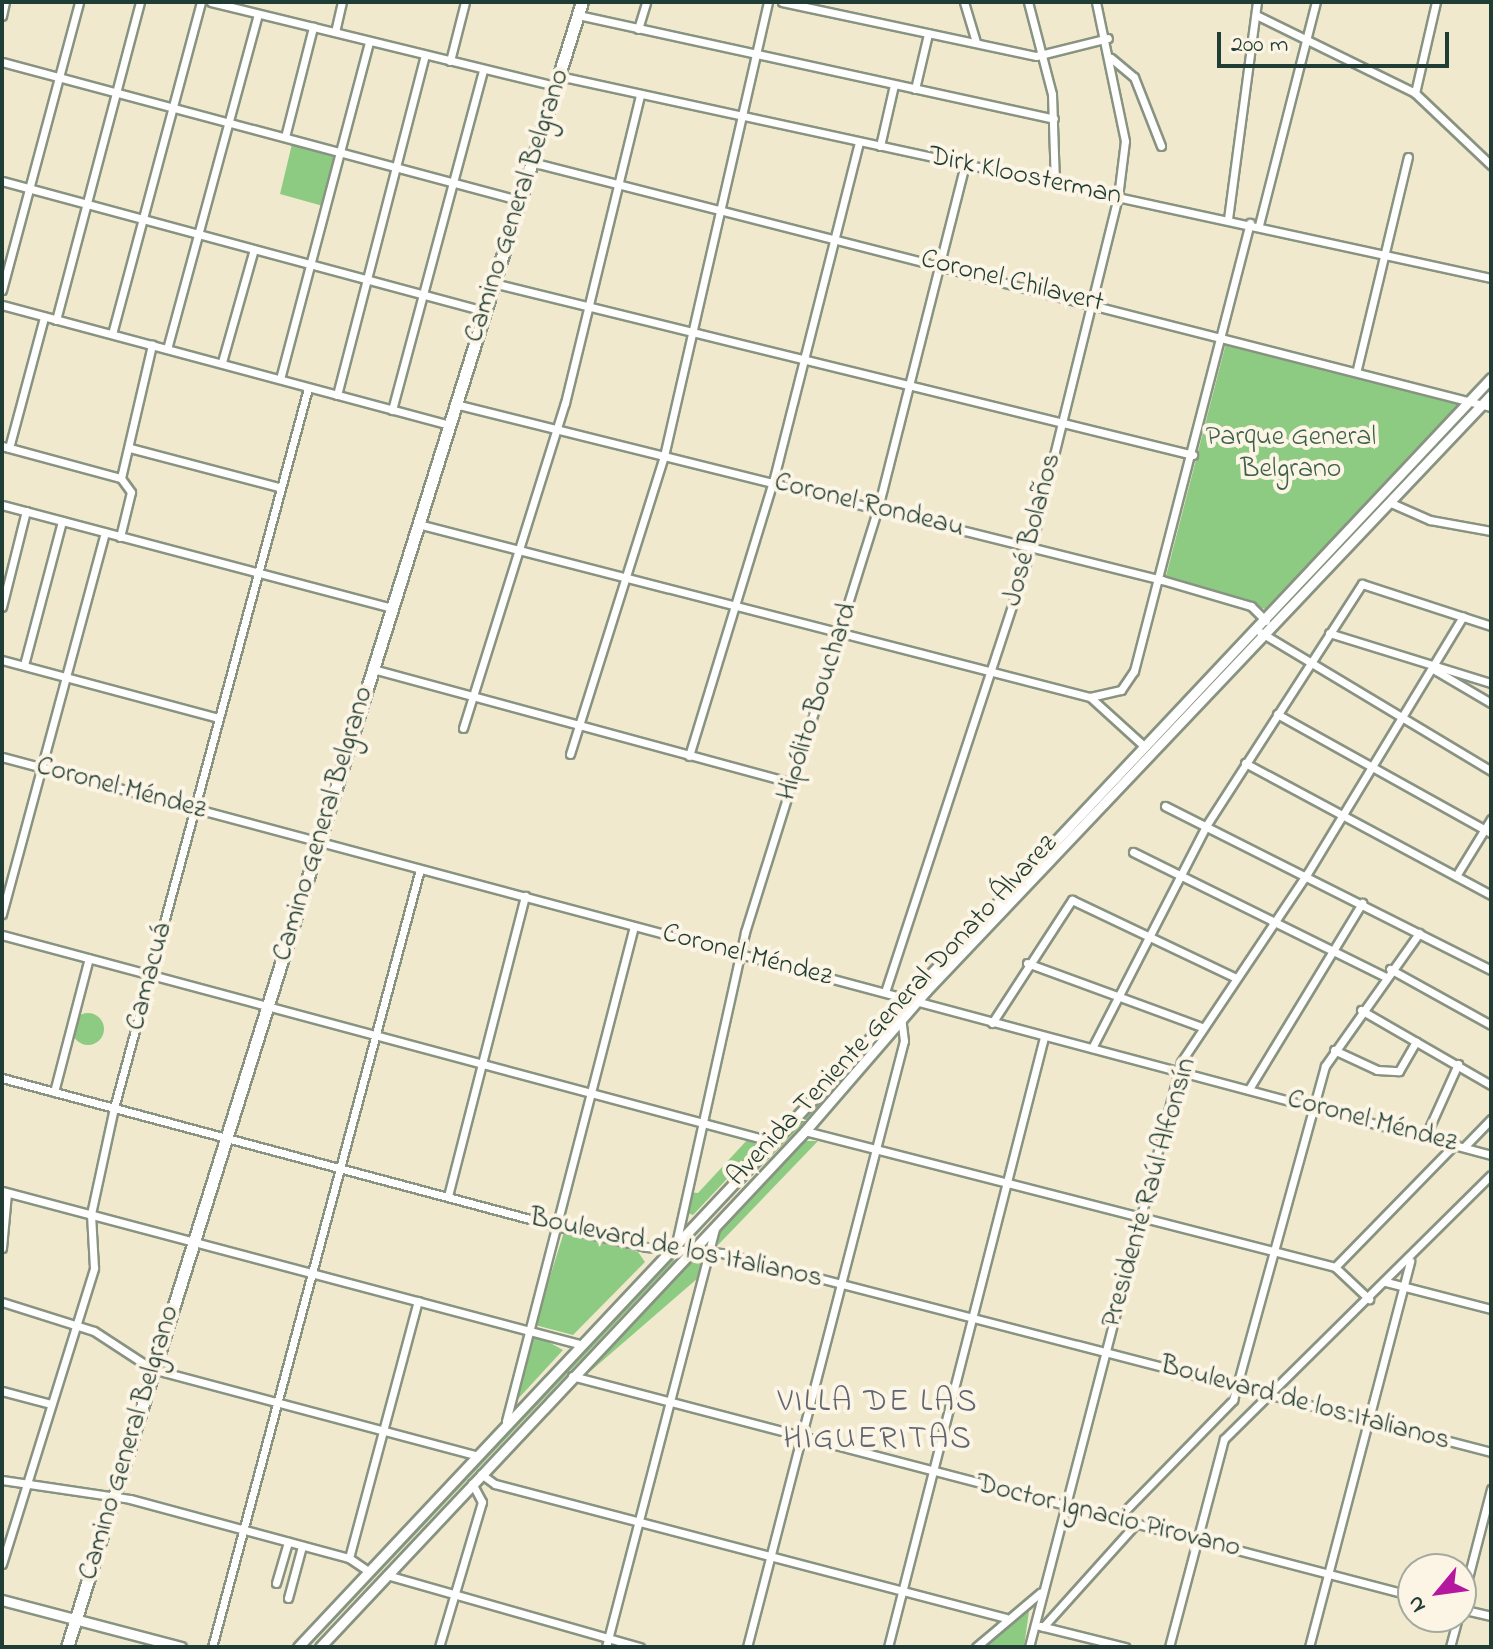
<!DOCTYPE html>
<meta charset="utf-8">
<style>
body{margin:0}
#map{position:relative;width:1493px;height:1649px;overflow:hidden;background:#f0e9ce;font-family:"Indie Flower",sans-serif}
div>[style]{position:absolute}
[style*='--x']{left:calc(var(--x)*1px);top:calc(var(--y)*1px);width:calc(var(--w)*1px);rotate:calc(var(--a)*1deg)}
.green>*{inset:0;background:#8dcb82}
.round{border-radius:50%}
.roads{filter:drop-shadow(2px 0 #889381) drop-shadow(-2px 0 #889381) drop-shadow(0 2px #889381) drop-shadow(0 -2px #889381)}
.minor>*{height:7px;margin:-3.5px;padding:0 3.5px;transform-origin:3.5px;border-radius:3.5px;background:#fff}
.secondary>*{height:9px;margin:-4.5px;padding:0 4.5px;transform-origin:4.5px;border-radius:4.5px;background:#fff}
.primary>*{height:11px;margin:-5.5px;padding:0 5.5px;transform-origin:5.5px;border-radius:5.5px;background:#fff}
span{translate:-50% -50%;white-space:nowrap;text-align:center;line-height:1.15;-webkit-text-stroke:8px #fcf5e5;paint-order:stroke}
.street-label{font-size:28px;color:#1f3d34}
.park-label{font-size:28px;color:#3a6048}
.quarter-label{font-size:32px;color:#606671;letter-spacing:2px}
.frame{position:absolute;inset:0;border:4px solid #1f3d34;pointer-events:none}
.north{position:absolute;left:1397px;top:1553px;width:80px;height:80px;box-sizing:border-box;background:#fcf5e5;border:2px solid #a4ab9e;border-radius:50%;rotate:241deg;font-size:22px;font-weight:700;line-height:32px;text-align:center;color:#1f3d34}
.north::after{content:'';display:block;margin:auto;width:28px;height:36px;background:#b5179e;clip-path:polygon(50% 0,100% 100%,50% 72%,0 100%)}
.scale{position:absolute;left:1217px;top:32px;width:232px;height:36px;box-sizing:border-box;border:4px solid #1f3d34;border-top:0;padding-left:10px;font-size:24px;line-height:28px;white-space:nowrap;color:#1f3d34;-webkit-text-stroke:6px #fcf5e5;paint-order:stroke}
</style>
<div id="map">
<div class="green">
<i style="clip-path:polygon(292px 144px,337px 156px,323px 206px,280px 194px)"></i>
<i style="clip-path:polygon(1226px 343px,1466px 403px,1268px 610px,1166px 576px)"></i>
<i class="round" style="left:72px;top:1013px;width:32px;height:32px"></i>
<i style="clip-path:polygon(896px 1015px,801px 1126px,710px 1219px,709px 1216px)"></i>
<i style="clip-path:polygon(749px 1138px,758px 1146px,693px 1215px,684px 1212px,689px 1192px,698px 1193px)"></i>
<i style="clip-path:polygon(801px 1141px,818px 1141px,718px 1245px,719px 1229px)"></i>
<i style="clip-path:polygon(564px 1232px,638px 1252px,645px 1262px,573px 1335px,535px 1325px)"></i>
<i style="clip-path:polygon(673px 1255px,674px 1261px,309px 1647px,328px 1619px)"></i>
<i style="clip-path:polygon(692px 1257px,703px 1257px,698px 1278px,586px 1375px)"></i>
<i style="clip-path:polygon(536px 1335px,563px 1350px,517px 1400px,528px 1340px)"></i>
<i style="clip-path:polygon(1030px 1604px,1024px 1647px,983px 1647px,1021px 1608px)"></i>
</div>
<div class="roads">
<div class="minor">
<i style="--x:211;--y:2;--w:354;--a:13.7"></i>
<i style="--x:782;--y:2;--w:260;--a:12"></i>
<i style="--x:1036;--y:56;--w:74;--a:-14"></i>
<i style="--x:964;--y:2;--w:42;--a:73.3"></i>
<i style="--x:1028;--y:2;--w:95;--a:75.4"></i>
<i style="--x:1052;--y:94;--w:90;--a:88.1"></i>
<i style="--x:578;--y:15;--w:487;--a:12.3"></i>
<i style="--x:1256;--y:15;--w:177;--a:26.1"></i>
<i style="--x:1415;--y:93;--w:105;--a:43.5"></i>
<i style="--x:2;--y:16;--w:14;--a:-78"></i>
<i style="--x:638;--y:29;--w:28;--a:-73"></i>
<i style="--x:335;--y:32;--w:31;--a:-77"></i>
<i style="--x:1111;--y:58;--w:30;--a:40"></i>
<i style="--x:1134;--y:77;--w:74;--a:68.6"></i>
<i style="--x:450;--y:61;--w:61;--a:-75.7"></i>
<i style="--x:2;--y:62;--w:534;--a:14.97"></i>
<i style="--x:559;--y:76;--w:954;--a:12.23"></i>
<i style="--x:915;--y:89;--w:57;--a:-76.7"></i>
<i style="--x:1415;--y:93;--w:93;--a:-77"></i>
<i style="--x:285;--y:137;--w:114;--a:-75.7"></i>
<i style="--x:880;--y:146;--w:63;--a:-77.1"></i>
<i style="--x:531;--y:162;--w:991;--a:14.32"></i>
<i style="--x:2;--y:181;--w:499;--a:15.1"></i>
<i style="--x:1228;--y:219;--w:219;--a:-82.4"></i>
<i style="--x:1259;--y:225;--w:230;--a:-75.7"></i>
<i style="--x:493;--y:283;--w:721;--a:13.8"></i>
<i style="--x:2;--y:290;--w:298;--a:-75"></i>
<i style="--x:2;--y:305;--w:463;--a:15"></i>
<i style="--x:56;--y:320;--w:329;--a:-75.2"></i>
<i style="--x:112;--y:334;--w:344;--a:-75"></i>
<i style="--x:167;--y:349;--w:347;--a:-74.8"></i>
<i style="--x:222;--y:362;--w:117;--a:-74.2"></i>
<i style="--x:1357;--y:369;--w:218;--a:-76.5"></i>
<i style="--x:280;--y:379;--w:349;--a:-75.2"></i>
<i style="--x:337;--y:395;--w:351;--a:-75.5"></i>
<i style="--x:455;--y:404;--w:729;--a:13.98"></i>
<i style="--x:1162;--y:580;--w:93;--a:16.3"></i>
<i style="--x:1251;--y:606;--w:21;--a:45"></i>
<i style="--x:392;--y:410;--w:352;--a:-75"></i>
<i style="--x:2;--y:446;--w:123;--a:15.1"></i>
<i style="--x:9;--y:448;--w:136;--a:-75"></i>
<i style="--x:130;--y:448;--w:154;--a:14.7"></i>
<i style="--x:1391;--y:503;--w:43;--a:23.6"></i>
<i style="--x:1430;--y:520;--w:62;--a:10.2"></i>
<i style="--x:2;--y:505;--w:403;--a:14.8"></i>
<i style="--x:418;--y:524;--w:694;--a:14.44"></i>
<i style="--x:1090;--y:697;--w:73;--a:42.2"></i>
<i style="--x:120;--y:537;--w:46;--a:-76.3"></i>
<i style="--x:131;--y:492;--w:17;--a:-126"></i>
<i style="--x:121;--y:478;--w:137;--a:-76.9"></i>
<i style="--x:2;--y:607;--w:99;--a:-76"></i>
<i style="--x:1260;--y:632;--w:270;--a:31"></i>
<i style="--x:1329;--y:633;--w:170;--a:17.2"></i>
<i style="--x:2;--y:660;--w:224;--a:15"></i>
<i style="--x:24;--y:665;--w:149;--a:-75.2"></i>
<i style="--x:373;--y:669;--w:434;--a:15.2"></i>
<i style="--x:1433;--y:669;--w:67;--a:30.4"></i>
<i style="--x:1090;--y:697;--w:32;--a:-13"></i>
<i style="--x:1121;--y:690;--w:23;--a:-56"></i>
<i style="--x:1134;--y:671;--w:463;--a:-75.5"></i>
<i style="--x:1277;--y:714;--w:245;--a:29.1"></i>
<i style="--x:463;--y:728;--w:341;--a:-72.6"></i>
<i style="--x:565;--y:403;--w:317;--a:-76.3"></i>
<i style="--x:570;--y:754;--w:312;--a:-72.5"></i>
<i style="--x:664;--y:456;--w:466;--a:-77.1"></i>
<i style="--x:689;--y:756;--w:287;--a:-73"></i>
<i style="--x:773;--y:482;--w:351;--a:-75.8"></i>
<i style="--x:2;--y:757;--w:1541;--a:14.96"></i>
<i style="--x:1245;--y:763;--w:279;--a:28.2"></i>
<i style="--x:1165;--y:806;--w:365;--a:26.7"></i>
<i style="--x:1133;--y:852;--w:280;--a:26.3"></i>
<i style="--x:1456;--y:876;--w:67;--a:-58.4"></i>
<i style="--x:2;--y:914;--w:395;--a:-74.9"></i>
<i style="--x:2;--y:935;--w:795;--a:15.01"></i>
<i style="--x:1027;--y:963;--w:186;--a:20.1"></i>
<i style="--x:1390;--y:969;--w:115;--a:29"></i>
<i style="--x:885;--y:992;--w:467;--a:-71.8"></i>
<i style="--x:1031;--y:548;--w:362;--a:-76.1"></i>
<i style="--x:1118;--y:197;--w:56;--a:-82.9"></i>
<i style="--x:1125;--y:141;--w:142;--a:-101.8"></i>
<i style="--x:1361;--y:1010;--w:150;--a:30"></i>
<i style="--x:992;--y:1023;--w:147;--a:-57"></i>
<i style="--x:1072;--y:900;--w:182;--a:25.4"></i>
<i style="--x:1092;--y:1048;--w:250;--a:-62.8"></i>
<i style="--x:1206;--y:826;--w:288;--a:-57.2"></i>
<i style="--x:1362;--y:584;--w:136;--a:18"></i>
<i style="--x:1334;--y:1050;--w:47;--a:24.9"></i>
<i style="--x:1377;--y:1070;--w:22;--a:3"></i>
<i style="--x:1399;--y:1071;--w:34;--a:-60"></i>
<i style="--x:2;--y:1078;--w:573;--a:14.96"></i>
<i style="--x:556;--y:1226;--w:92;--a:13.1"></i>
<i style="--x:646;--y:1247;--w:76;--a:4.5"></i>
<i style="--x:722;--y:1253;--w:794;--a:14.51"></i>
<i style="--x:1249;--y:1089;--w:218;--a:-58.7"></i>
<i style="--x:54;--y:1092;--w:138;--a:-75.4"></i>
<i style="--x:805;--y:1131;--w:547;--a:14.39"></i>
<i style="--x:1335;--y:1267;--w:172;--a:-45.7"></i>
<i style="--x:1426;--y:1135;--w:78;--a:-65.7"></i>
<i style="--x:1464;--y:1147;--w:39;--a:-46"></i>
<i style="--x:2;--y:1191;--w:597;--a:14.85"></i>
<i style="--x:448;--y:1196;--w:310;--a:-75.6"></i>
<i style="--x:677;--y:1239;--w:314;--a:-77.5"></i>
<i style="--x:745;--y:932;--w:444;--a:-72.6"></i>
<i style="--x:878;--y:508;--w:354;--a:-75.8"></i>
<i style="--x:2;--y:1248;--w:55;--a:-84.8"></i>
<i style="--x:1335;--y:1267;--w:47;--a:43.3"></i>
<i style="--x:1386;--y:1282;--w:108;--a:14.4"></i>
<i style="--x:2;--y:1302;--w:96;--a:17.5"></i>
<i style="--x:94;--y:1331;--w:69;--a:33.2"></i>
<i style="--x:152;--y:1369;--w:334;--a:14.9"></i>
<i style="--x:572;--y:1376;--w:869;--a:14.66"></i>
<i style="--x:2;--y:1391;--w:51;--a:14.9"></i>
<i style="--x:506;--y:1421;--w:511;--a:-75.5"></i>
<i style="--x:481;--y:1474;--w:17;--a:36"></i>
<i style="--x:495;--y:1484;--w:528;--a:14.69"></i>
<i style="--x:2;--y:1480;--w:129;--a:8.4"></i>
<i style="--x:130;--y:1499;--w:227;--a:15.1"></i>
<i style="--x:349;--y:1558;--w:22;--a:34"></i>
<i style="--x:1116;--y:1520;--w:168;--a:-45.7"></i>
<i style="--x:1233;--y:1400;--w:346;--a:-74.6"></i>
<i style="--x:1325;--y:1066;--w:163;--a:-54.7"></i>
<i style="--x:349;--y:1558;--w:266;--a:-75"></i>
<i style="--x:2;--y:1564;--w:310;--a:-72.7"></i>
<i style="--x:94;--y:1268;--w:54;--a:-93.2"></i>
<i style="--x:91;--y:1214;--w:108;--a:-77.8"></i>
<i style="--x:114;--y:1108;--w:746;--a:-74.92"></i>
<i style="--x:387;--y:1575;--w:263;--a:15.9"></i>
<i style="--x:276;--y:1583;--w:43;--a:-73.7"></i>
<i style="--x:288;--y:1598;--w:54;--a:-74.9"></i>
<i style="--x:1461;--y:1605;--w:120;--a:-75.5"></i>
<i style="--x:1461;--y:1609;--w:31;--a:13"></i>
<i style="--x:1040;--y:1626;--w:88;--a:13.9"></i>
<i style="--x:1043;--y:1627;--w:137;--a:-48"></i>
<i style="--x:212;--y:1647;--w:805;--a:-75.03"></i>
<i style="--x:439;--y:1647;--w:151;--a:-73.5"></i>
<i style="--x:482;--y:1502;--w:21;--a:-118"></i>
<i style="--x:606;--y:1647;--w:433;--a:-75.4"></i>
<i style="--x:747;--y:1647;--w:626;--a:-75.48"></i>
<i style="--x:904;--y:1041;--w:23;--a:-97"></i>
<i style="--x:888;--y:1647;--w:630;--a:-75.65"></i>
<i style="--x:976;--y:1647;--w:84;--a:-40.2"></i>
<i style="--x:1029;--y:1647;--w:604;--a:-75.43"></i>
<i style="--x:1181;--y:1062;--w:226;--a:-56.2"></i>
<i style="--x:1307;--y:874;--w:301;--a:-58.8"></i>
<i style="--x:1169;--y:1647;--w:215;--a:-75.2"></i>
<i style="--x:1224;--y:1439;--w:375;--a:-44.7"></i>
<i style="--x:1309;--y:1647;--w:399;--a:-75.3"></i>
<i style="--x:1450;--y:1647;--w:31;--a:-75"></i>
</div>
<div class="secondary">
<i style="--x:2;--y:1600;--w:185;--a:14.7"></i>
<i style="--x:298;--y:1647;--w:1742;--a:-46.77"></i>
<i style="--x:320;--y:1647;--w:708;--a:-46.77"></i>
<i style="--x:805;--y:1131;--w:185;--a:-49.2"></i>
<i style="--x:926;--y:991;--w:821;--a:-46.53"></i>
</div>
<div class="primary">
<i style="--x:67;--y:1647;--w:1724;--a:-72.62"></i>
</div>
</div>
<div class="street-label">
<span style="left:1025px;top:177px;rotate:12deg">Dirk Kloosterman</span>
<span style="left:518px;top:206px;rotate:-72deg">Camino General Belgrano</span>
<span style="left:1012px;top:282px;rotate:14deg">Coronel Chilavert</span>
<span style="left:869px;top:506px;rotate:14deg">Coronel Rondeau</span>
<span style="left:1033px;top:530px;rotate:-75deg">José Bolaños</span>
<span style="left:818px;top:702px;rotate:-72deg">Hipólito Bouchard</span>
<span style="left:121px;top:789px;rotate:15deg">Coronel Méndez</span>
<span style="left:324px;top:824px;rotate:-73deg">Camino General Belgrano</span>
<span style="left:747px;top:956px;rotate:15deg">Coronel Méndez</span>
<span style="left:150px;top:977px;rotate:-75deg">Camacuá</span>
<span style="left:893px;top:1011px;rotate:-47deg">Avenida Teniente General Donato Álvarez</span>
<span style="left:1372px;top:1122px;rotate:15deg">Coronel Méndez</span>
<span style="left:1150px;top:1193px;rotate:-74deg">Presidente Raúl Alfonsín</span>
<span style="left:676px;top:1249px;rotate:12deg">Boulevard de los Italianos</span>
<span style="left:1305px;top:1404px;rotate:15deg">Boulevard de los Italianos</span>
<span style="left:130px;top:1443px;rotate:-73deg">Camino General Belgrano</span>
<span style="left:1108px;top:1517px;rotate:14deg">Doctor Ignacio Pirovano</span>
</div>
<div class="park-label">
<span style="left:1291px;top:454px">Parque General<br>Belgrano</span>
</div>
<div class="quarter-label">
<span style="left:878px;top:1422px">VILLA DE LAS<br>HIGUERITAS</span>
</div>
<div class="frame"></div>
<div class="north">N</div>
<div class="scale">200 m</div>
</div>
